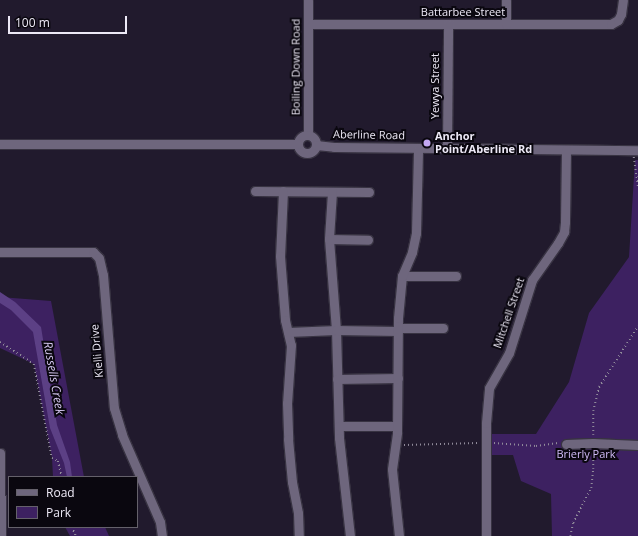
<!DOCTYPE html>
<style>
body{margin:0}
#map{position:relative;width:638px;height:536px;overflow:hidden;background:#211a2d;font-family:"Open Sans",sans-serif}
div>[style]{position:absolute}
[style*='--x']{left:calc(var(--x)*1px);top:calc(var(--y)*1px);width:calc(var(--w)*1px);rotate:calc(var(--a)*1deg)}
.green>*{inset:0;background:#3d2161}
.water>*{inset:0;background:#5c4085}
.path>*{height:1.5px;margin-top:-0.75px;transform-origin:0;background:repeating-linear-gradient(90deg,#908b9a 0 1px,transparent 0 4px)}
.roads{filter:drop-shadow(1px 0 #383342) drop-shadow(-1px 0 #383342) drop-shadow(0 1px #383342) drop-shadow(0 -1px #383342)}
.minor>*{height:9px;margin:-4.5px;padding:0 4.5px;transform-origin:4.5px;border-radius:4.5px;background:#6e667d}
.minor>.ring{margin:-4.5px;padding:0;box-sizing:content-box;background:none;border:9px solid #6e667d;border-radius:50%}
.dots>*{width:11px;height:11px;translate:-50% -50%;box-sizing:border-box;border:2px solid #0a070f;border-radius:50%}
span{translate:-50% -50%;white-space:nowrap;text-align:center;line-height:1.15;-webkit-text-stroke:4px #0a070f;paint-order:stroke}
.street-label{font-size:11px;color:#ede9f6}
.poi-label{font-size:11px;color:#ede9f6;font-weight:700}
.left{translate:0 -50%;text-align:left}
.park-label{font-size:11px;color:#cfbaf6}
.water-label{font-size:12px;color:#d8caf3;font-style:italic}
.legend{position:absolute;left:8px;top:476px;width:130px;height:52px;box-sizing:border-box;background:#0a070f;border:1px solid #65616b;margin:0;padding:5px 7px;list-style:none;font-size:12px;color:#ede9f6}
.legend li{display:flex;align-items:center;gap:8px;height:20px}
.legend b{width:20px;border:1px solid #65616b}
.scale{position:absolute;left:8px;top:16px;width:119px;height:18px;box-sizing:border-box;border:2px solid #ede9f6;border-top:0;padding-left:5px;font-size:12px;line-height:14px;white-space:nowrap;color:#ede9f6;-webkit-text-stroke:3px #0a070f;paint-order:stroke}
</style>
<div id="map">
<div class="green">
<i style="clip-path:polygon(635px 160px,638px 160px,638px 536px,552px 536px,551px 494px,521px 481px,513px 455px,486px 455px,486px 434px,536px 434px,569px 382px,589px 313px,629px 257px)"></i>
<i style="clip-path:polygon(0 297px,51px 301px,84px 477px,53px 477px,52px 458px,34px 364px,0 348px)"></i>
<i style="clip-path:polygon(65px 527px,105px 527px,109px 536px,70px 536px)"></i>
</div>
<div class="water">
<i style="clip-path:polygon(0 292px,15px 302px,41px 327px,57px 425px,70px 462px,72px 477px,67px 477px,64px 463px,50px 428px,33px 332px,11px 310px,0 303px)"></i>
</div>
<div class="path">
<i style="--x:634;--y:157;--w:30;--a:82"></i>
<i style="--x:0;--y:342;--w:40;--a:32.9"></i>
<i style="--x:34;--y:364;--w:96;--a:79.2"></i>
<i style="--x:52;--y:458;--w:7;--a:27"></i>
<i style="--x:58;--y:461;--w:16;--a:76"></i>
<i style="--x:593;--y:435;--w:24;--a:-90"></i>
<i style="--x:593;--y:411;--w:25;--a:-76"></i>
<i style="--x:599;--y:387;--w:72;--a:-57.4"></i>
<i style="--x:494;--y:443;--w:42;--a:4.1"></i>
<i style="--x:536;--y:446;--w:22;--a:-8"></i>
<i style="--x:404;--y:445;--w:74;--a:-1.5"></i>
<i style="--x:72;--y:527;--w:10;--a:66"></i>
<i style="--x:570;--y:536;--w:13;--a:-77"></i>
<i style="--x:573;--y:523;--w:39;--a:-63"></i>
<i style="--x:591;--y:488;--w:19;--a:-84"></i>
<i style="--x:593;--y:469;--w:18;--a:-90"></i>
</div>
<div class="roads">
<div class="minor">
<i style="--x:308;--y:24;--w:303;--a:0"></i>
<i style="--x:611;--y:24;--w:8;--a:-30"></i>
<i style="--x:618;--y:20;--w:7;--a:-63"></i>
<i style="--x:621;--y:14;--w:14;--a:-82"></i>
<i style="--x:506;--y:24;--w:24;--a:-90"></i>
<i style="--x:308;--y:134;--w:134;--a:-90"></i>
<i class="ring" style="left:298px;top:135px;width:9px;height:9px"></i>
<i style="--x:0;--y:144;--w:297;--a:0"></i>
<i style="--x:316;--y:145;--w:18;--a:6"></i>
<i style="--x:334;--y:147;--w:304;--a:0.6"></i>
<i style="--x:447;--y:149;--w:125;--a:-89.5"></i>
<i style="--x:255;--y:191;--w:114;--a:0.5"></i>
<i style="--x:283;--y:191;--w:65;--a:92.6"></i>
<i style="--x:280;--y:256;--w:64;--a:85.5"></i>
<i style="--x:285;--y:320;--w:26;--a:77"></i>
<i style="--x:291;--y:345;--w:58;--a:93.9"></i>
<i style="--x:287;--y:403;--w:36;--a:88"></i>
<i style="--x:288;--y:439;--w:43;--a:84.7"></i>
<i style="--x:292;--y:482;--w:32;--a:79"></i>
<i style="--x:298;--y:513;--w:23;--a:88"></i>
<i style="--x:332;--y:192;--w:47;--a:93.7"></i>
<i style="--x:329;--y:239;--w:91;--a:85.6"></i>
<i style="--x:336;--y:330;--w:108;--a:88.4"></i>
<i style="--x:339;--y:438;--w:99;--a:83.6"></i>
<i style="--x:329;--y:239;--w:39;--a:1"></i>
<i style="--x:0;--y:252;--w:93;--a:0"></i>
<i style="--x:93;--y:252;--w:8;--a:45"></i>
<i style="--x:99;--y:258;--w:17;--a:77"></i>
<i style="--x:103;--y:275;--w:133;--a:85.3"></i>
<i style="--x:114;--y:408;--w:28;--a:73"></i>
<i style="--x:122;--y:435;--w:95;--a:66.4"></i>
<i style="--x:160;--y:522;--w:14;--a:82"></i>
<i style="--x:402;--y:276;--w:54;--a:0"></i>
<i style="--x:398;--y:328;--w:45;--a:0"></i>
<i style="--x:288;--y:332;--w:48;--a:-2.4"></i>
<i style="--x:336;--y:330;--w:62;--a:0.9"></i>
<i style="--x:337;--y:379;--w:61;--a:-0.9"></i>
<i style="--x:339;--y:426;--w:58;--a:0"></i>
<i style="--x:566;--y:444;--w:27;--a:-2"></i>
<i style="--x:593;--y:443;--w:45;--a:2.5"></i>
<i style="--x:0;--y:453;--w:83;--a:89.3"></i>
<i style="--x:399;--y:536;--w:67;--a:-96"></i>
<i style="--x:392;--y:469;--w:37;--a:-82"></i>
<i style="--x:397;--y:432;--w:114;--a:-89.5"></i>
<i style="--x:398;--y:318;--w:42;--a:-84.6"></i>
<i style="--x:402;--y:276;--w:26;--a:-67"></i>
<i style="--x:412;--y:252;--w:19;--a:-78"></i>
<i style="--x:416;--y:233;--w:84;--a:-88.6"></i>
<i style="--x:486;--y:536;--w:113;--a:-90"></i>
<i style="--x:486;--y:423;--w:35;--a:-85"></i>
<i style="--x:489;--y:388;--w:40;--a:-60.3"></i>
<i style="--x:509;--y:353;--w:77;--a:-72.5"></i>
<i style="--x:532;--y:280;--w:45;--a:-54.9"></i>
<i style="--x:558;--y:243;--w:13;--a:-61"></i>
<i style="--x:564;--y:232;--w:10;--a:-84"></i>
<i style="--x:565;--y:222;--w:72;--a:-89.2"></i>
</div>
</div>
<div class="dots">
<i style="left:427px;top:143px;background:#c3a7f2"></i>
</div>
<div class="street-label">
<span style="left:463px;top:12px">Battarbee Street</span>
<span style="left:296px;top:67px;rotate:-90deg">Boiling Down Road</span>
<span style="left:435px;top:86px;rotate:-90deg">Yewya Street</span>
<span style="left:369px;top:135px;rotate:1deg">Aberline Road</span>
<span style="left:509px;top:313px;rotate:-71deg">Mitchell Street</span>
<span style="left:97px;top:351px;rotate:-95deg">Kielli Drive</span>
</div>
<div class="poi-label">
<span class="left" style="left:435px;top:143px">Anchor<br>Point/Aberline Rd</span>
</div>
<div class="park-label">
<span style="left:586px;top:454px">Brierly Park</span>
</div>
<div class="water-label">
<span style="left:54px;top:378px;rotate:80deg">Russells Creek</span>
</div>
<ul class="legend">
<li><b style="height:5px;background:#6e667d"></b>Road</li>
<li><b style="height:11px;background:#3d2161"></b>Park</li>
</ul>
<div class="scale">100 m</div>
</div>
